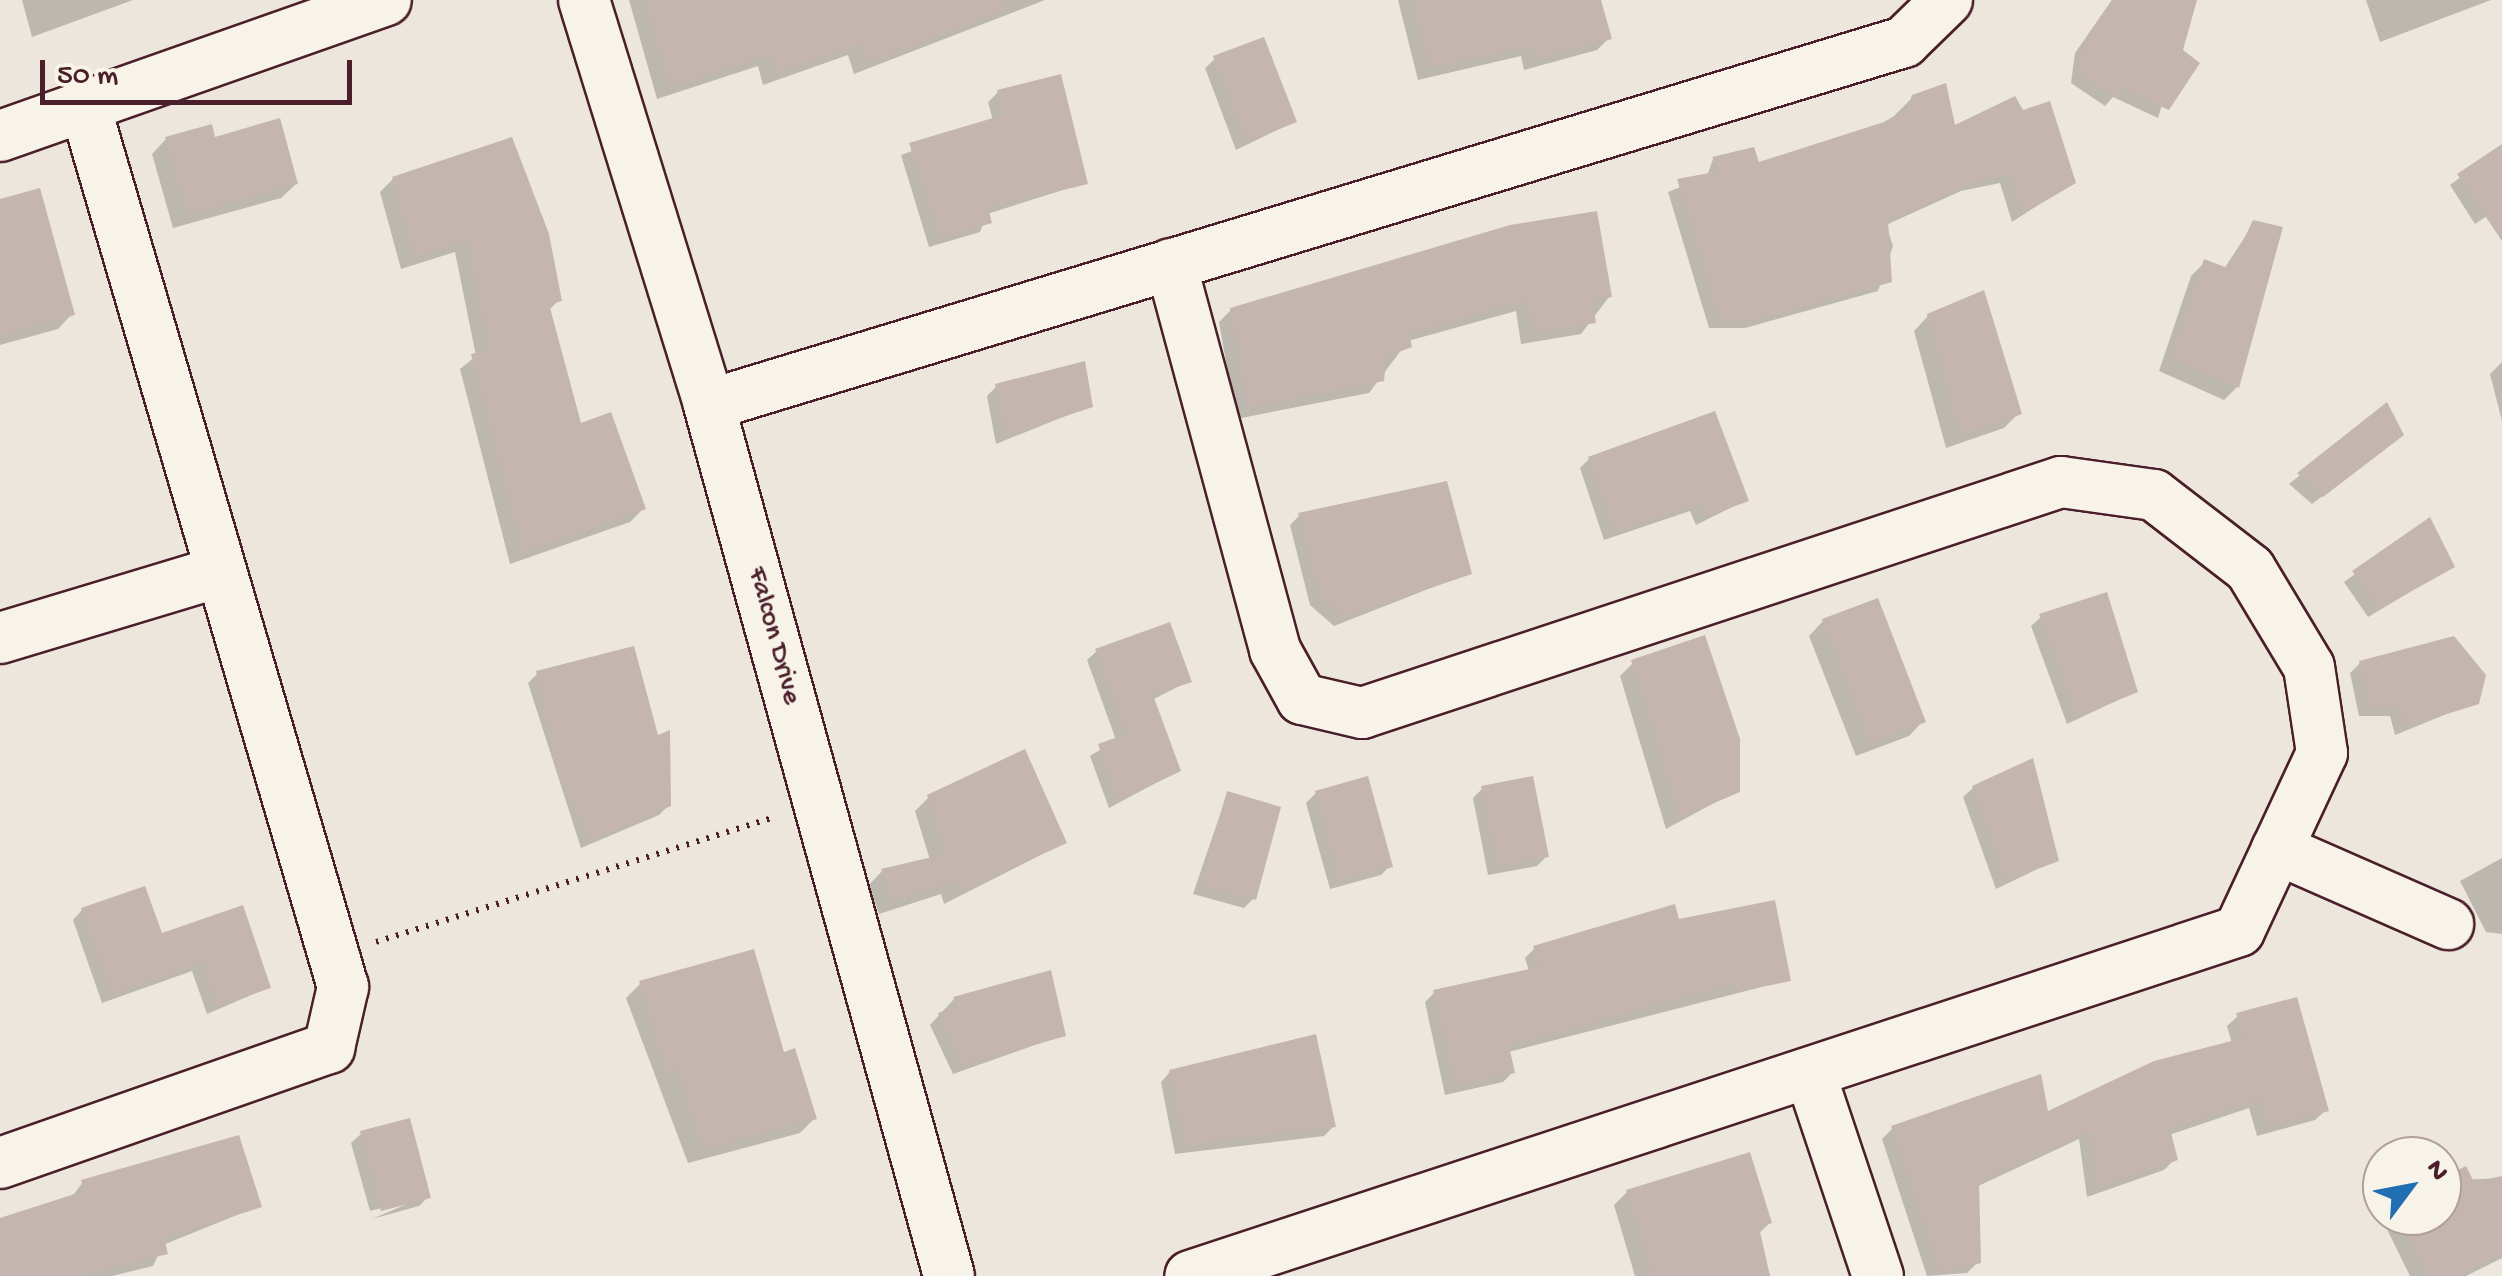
<!DOCTYPE html>
<style>
body{margin:0}
#map{position:relative;width:2502px;height:1276px;overflow:hidden;background:#ece6dd;font-family:"Gochi Hand",sans-serif}
div>[style]{position:absolute}
[style*='--x']{left:calc(var(--x)*1px);top:calc(var(--y)*1px);width:calc(var(--w)*1px);rotate:calc(var(--a)*1deg)}
.shadow>*{inset:0;background:#0003}
.building>*{inset:0;background:#c4b5b0}
.path>*{height:6px;margin-top:-3px;transform-origin:0;background:repeating-linear-gradient(90deg,#4a1f2b 0 2.5px,transparent 0 10.5px)}
.roads{filter:drop-shadow(2px 0 #4a1f2b) drop-shadow(-2px 0 #4a1f2b) drop-shadow(0 2px #4a1f2b) drop-shadow(0 -2px #4a1f2b)}
.minor>*{height:50px;margin:-25px;padding:0 25px;transform-origin:25px;border-radius:25px;background:#f7f3e8}
span{translate:-50% -50%;white-space:nowrap;text-align:center;line-height:1.15;-webkit-text-stroke:10px #f7f3e8;paint-order:stroke}
.street-label{font-size:28px;color:#4a1f2b}
.north{position:absolute;left:2362px;top:1136px;width:100px;height:100px;box-sizing:border-box;background:#f7f3e8;border:2px solid #b29e9c;border-radius:50%;rotate:58deg;font-size:28px;font-weight:700;line-height:40px;text-align:center;color:#4a1f2b}
.north::after{content:'';display:block;margin:auto;width:35px;height:45px;background:#1f6fb2;clip-path:polygon(50% 0,100% 100%,50% 72%,0 100%)}
.scale{position:absolute;left:40px;top:60px;width:312px;height:45px;box-sizing:border-box;border:5px solid #4a1f2b;border-top:0;padding-left:12px;font-size:30px;line-height:35px;white-space:nowrap;color:#4a1f2b;-webkit-text-stroke:8px #f7f3e8;paint-order:stroke}
</style>
<div id="map">
<div class="shadow">
<i style="clip-path:polygon(22px 0,133px 0,32px 37px)"></i>
<i style="clip-path:polygon(629px 0,1045px 0,854px 74px,848px 55px,763px 85px,758px 66px,657px 99px)"></i>
<i style="clip-path:polygon(1398px 0,1598px 0,1609px 38px,1597px 50px,1524px 70px,1521px 56px,1418px 80px)"></i>
<i style="clip-path:polygon(2112px 0,2194px 0,2158px 118px,2113px 97px,2105px 106px,2071px 83px,2075px 53px)"></i>
<i style="clip-path:polygon(2366px 0,2491px 0,2380px 42px)"></i>
<i style="clip-path:polygon(1215px 59px,1294px 122px,1236px 150px,1205px 68px)"></i>
<i style="clip-path:polygon(998px 92px,1085px 183px,987px 214px,980px 232px,929px 247px,901px 155px,993px 121px,988px 102px)"></i>
<i style="clip-path:polygon(1913px 97px,1953px 128px,2073px 182px,2012px 222px,2000px 183px,1961px 191px,1886px 225px,1893px 246px,1878px 291px,1745px 328px,1709px 328px,1668px 192px,1707px 176px,1713px 159px,1752px 150px,1757px 165px,1885px 125px)"></i>
<i style="clip-path:polygon(166px 139px,214px 140px,296px 184px,281px 198px,173px 228px,152px 154px)"></i>
<i style="clip-path:polygon(2502px 147px,2502px 206px,2475px 224px,2450px 185px)"></i>
<i style="clip-path:polygon(393px 179px,559px 300px,548px 311px,579px 426px,643px 509px,630px 522px,510px 564px,460px 369px,476px 356px,455px 252px,401px 269px,380px 192px)"></i>
<i style="clip-path:polygon(0 202px,72px 314px,58px 329px,0 345px)"></i>
<i style="clip-path:polygon(2254px 223px,2280px 229px,2237px 387px,2224px 400px,2159px 371px,2191px 276px,2205px 262px,2224px 269px)"></i>
<i style="clip-path:polygon(1609px 297px,1581px 334px,1521px 344px,1516px 311px,1408px 341px,1369px 393px,1236px 419px,1219px 322px,1231px 310px)"></i>
<i style="clip-path:polygon(1928px 316px,2019px 413px,2004px 428px,1946px 448px,1914px 331px)"></i>
<i style="clip-path:polygon(2502px 362px,2502px 421px,2490px 374px)"></i>
<i style="clip-path:polygon(997px 386px,1090px 406px,996px 444px,987px 396px)"></i>
<i style="clip-path:polygon(2386px 406px,2391px 444px,2312px 504px,2289px 484px)"></i>
<i style="clip-path:polygon(1589px 459px,1746px 500px,1696px 525px,1690px 511px,1604px 540px,1580px 468px)"></i>
<i style="clip-path:polygon(1299px 516px,1469px 573px,1334px 626px,1310px 605px,1290px 525px)"></i>
<i style="clip-path:polygon(2429px 521px,2452px 567px,2368px 617px,2344px 582px)"></i>
<i style="clip-path:polygon(2041px 617px,2135px 692px,2067px 724px,2031px 626px)"></i>
<i style="clip-path:polygon(1823px 621px,1923px 721px,1909px 736px,1856px 756px,1809px 636px)"></i>
<i style="clip-path:polygon(1097px 651px,1189px 681px,1152px 700px,1178px 771px,1109px 808px,1090px 756px,1116px 740px,1087px 660px)"></i>
<i style="clip-path:polygon(1633px 663px,1738px 790px,1666px 829px,1620px 676px)"></i>
<i style="clip-path:polygon(2360px 663px,2476px 702px,2395px 735px,2390px 716px,2359px 716px,2350px 673px)"></i>
<i style="clip-path:polygon(537px 674px,669px 805px,659px 815px,581px 848px,528px 683px)"></i>
<i style="clip-path:polygon(1483px 788px,1547px 856px,1537px 866px,1488px 875px,1473px 798px)"></i>
<i style="clip-path:polygon(1973px 788px,2056px 860px,1996px 889px,1963px 797px)"></i>
<i style="clip-path:polygon(1316px 793px,1390px 866px,1381px 875px,1330px 889px,1306px 803px)"></i>
<i style="clip-path:polygon(1227px 794px,1254px 898px,1244px 908px,1193px 894px)"></i>
<i style="clip-path:polygon(929px 797px,1064px 843px,944px 904px,941px 894px,879px 914px,869px 885px,882px 871px,930px 860px,915px 811px)"></i>
<i style="clip-path:polygon(2502px 858px,2502px 934px,2486px 932px,2460px 881px)"></i>
<i style="clip-path:polygon(82px 910px,160px 936px,268px 988px,207px 1014px,192px 971px,102px 1003px,73px 920px)"></i>
<i style="clip-path:polygon(1677px 922px,1789px 980px,1508px 1052px,1512px 1073px,1503px 1082px,1445px 1095px,1425px 1002px,1435px 992px,1529px 971px,1525px 958px,1535px 948px)"></i>
<i style="clip-path:polygon(640px 984px,814px 1119px,800px 1133px,688px 1163px,626px 998px)"></i>
<i style="clip-path:polygon(954px 999px,1063px 1035px,953px 1074px,930px 1025px)"></i>
<i style="clip-path:polygon(2238px 1016px,2326px 1110px,2315px 1120px,2257px 1136px,2249px 1108px,2169px 1135px,2175px 1159px,2164px 1170px,2087px 1197px,2079px 1139px,1976px 1187px,1978px 1262px,1967px 1273px,1927px 1276px,1882px 1139px,1892px 1129px,2047px 1114px,2232px 1044px,2227px 1026px)"></i>
<i style="clip-path:polygon(1170px 1072px,1334px 1126px,1324px 1136px,1175px 1154px,1161px 1082px)"></i>
<i style="clip-path:polygon(361px 1134px,428px 1197px,419px 1206px,372px 1219px,421px 1198px,370px 1211px,351px 1143px)"></i>
<i style="clip-path:polygon(2502px 1178px,2502px 1258px,2466px 1276px,2410px 1276px,2381px 1217px,2442px 1216px,2442px 1181px)"></i>
<i style="clip-path:polygon(83px 1182px,259px 1206px,163px 1245px,153px 1266px,112px 1276px,0 1276px,0 1221px,71px 1198px)"></i>
<i style="clip-path:polygon(1627px 1192px,1770px 1223px,1758px 1234px,1770px 1276px,1635px 1276px,1614px 1205px)"></i>
</div>
<div class="building">
<i style="clip-path:polygon(644px 0,1003px 0,1004px 10px,866px 64px,861px 44px,775px 74px,770px 55px,669px 88px)"></i>
<i style="clip-path:polygon(1412px 0,1601px 0,1612px 39px,1536px 60px,1533px 46px,1430px 69px)"></i>
<i style="clip-path:polygon(2112px 0,2197px 0,2183px 50px,2200px 63px,2169px 110px,2121px 88px,2116px 98px,2079px 73px,2084px 41px)"></i>
<i style="clip-path:polygon(1264px 37px,1297px 122px,1246px 142px,1213px 56px)"></i>
<i style="clip-path:polygon(1061px 74px,1088px 184px,988px 208px,992px 223px,939px 239px,909px 143px,1003px 115px,997px 90px)"></i>
<i style="clip-path:polygon(1946px 83px,1955px 125px,2015px 96px,2023px 110px,2050px 101px,2076px 183px,2023px 214px,2010px 174px,1974px 182px,1888px 221px,1892px 282px,1758px 319px,1719px 319px,1677px 179px,1720px 171px,1712px 157px,1754px 147px,1759px 162px,1884px 122px,1908px 108px,1912px 95px)"></i>
<i style="clip-path:polygon(280px 118px,298px 184px,187px 215px,165px 137px,212px 124px,215px 137px)"></i>
<i style="clip-path:polygon(512px 137px,549px 234px,562px 301px,549px 304px,581px 423px,611px 412px,646px 509px,522px 553px,471px 354px,489px 350px,467px 241px,414px 258px,392px 177px)"></i>
<i style="clip-path:polygon(2502px 144px,2502px 241px,2457px 174px)"></i>
<i style="clip-path:polygon(40px 188px,75px 315px,0 336px,0 199px)"></i>
<i style="clip-path:polygon(1597px 211px,1612px 297px,1593px 301px,1596px 323px,1533px 333px,1527px 300px,1409px 334px,1412px 347px,1386px 357px,1384px 381px,1247px 408px,1230px 308px,1510px 225px)"></i>
<i style="clip-path:polygon(2253px 220px,2283px 227px,2239px 388px,2171px 358px,2204px 259px,2230px 269px)"></i>
<i style="clip-path:polygon(1984px 290px,2022px 414px,1960px 436px,1927px 314px)"></i>
<i style="clip-path:polygon(1085px 361px,1093px 407px,1005px 436px,995px 384px)"></i>
<i style="clip-path:polygon(2387px 402px,2404px 435px,2323px 497px,2297px 473px)"></i>
<i style="clip-path:polygon(1715px 411px,1749px 501px,1705px 517px,1700px 503px,1614px 532px,1588px 457px)"></i>
<i style="clip-path:polygon(1447px 481px,1472px 574px,1344px 617px,1319px 595px,1298px 513px)"></i>
<i style="clip-path:polygon(2430px 517px,2455px 567px,2379px 609px,2352px 571px)"></i>
<i style="clip-path:polygon(2107px 592px,2138px 692px,2077px 717px,2039px 614px)"></i>
<i style="clip-path:polygon(1878px 598px,1926px 722px,1870px 744px,1822px 619px)"></i>
<i style="clip-path:polygon(1170px 622px,1192px 682px,1153px 695px,1181px 771px,1118px 801px,1098px 744px,1126px 734px,1095px 649px)"></i>
<i style="clip-path:polygon(1705px 635px,1740px 739px,1740px 792px,1679px 818px,1631px 660px)"></i>
<i style="clip-path:polygon(2454px 636px,2486px 675px,2479px 704px,2405px 727px,2399px 707px,2368px 707px,2359px 661px)"></i>
<i style="clip-path:polygon(634px 646px,658px 735px,670px 730px,671px 806px,591px 841px,557px 772px,536px 671px)"></i>
<i style="clip-path:polygon(1025px 749px,1067px 843px,957px 893px,954px 882px,892px 902px,881px 869px,945px 854px,927px 795px)"></i>
<i style="clip-path:polygon(2033px 758px,2059px 861px,2005px 881px,1972px 786px)"></i>
<i style="clip-path:polygon(1368px 776px,1393px 867px,1339px 881px,1315px 791px)"></i>
<i style="clip-path:polygon(1533px 776px,1549px 857px,1497px 867px,1481px 786px)"></i>
<i style="clip-path:polygon(1227px 791px,1281px 807px,1256px 900px,1201px 885px)"></i>
<i style="clip-path:polygon(145px 886px,162px 933px,243px 905px,271px 988px,216px 1006px,202px 963px,111px 995px,81px 908px)"></i>
<i style="clip-path:polygon(1775px 900px,1791px 981px,1735px 992px,1733px 984px,1509px 1046px,1515px 1073px,1455px 1087px,1433px 990px,1539px 967px,1533px 946px,1675px 904px,1679px 919px)"></i>
<i style="clip-path:polygon(754px 949px,784px 1052px,795px 1048px,817px 1119px,702px 1150px,677px 1068px,665px 1071px,639px 981px)"></i>
<i style="clip-path:polygon(1051px 970px,1066px 1036px,962px 1065px,938px 1013px,958px 1007px,953px 997px)"></i>
<i style="clip-path:polygon(2297px 997px,2329px 1111px,2267px 1127px,2260px 1099px,2170px 1129px,2178px 1160px,2097px 1188px,2089px 1131px,1979px 1182px,1981px 1263px,1940px 1274px,1891px 1126px,2041px 1074px,2048px 1111px,2154px 1061px,2243px 1038px,2236px 1013px)"></i>
<i style="clip-path:polygon(1316px 1034px,1336px 1127px,1184px 1145px,1169px 1070px)"></i>
<i style="clip-path:polygon(410px 1118px,431px 1198px,381px 1211px,360px 1131px)"></i>
<i style="clip-path:polygon(239px 1135px,262px 1207px,164px 1238px,168px 1254px,79px 1276px,0 1276px,0 1218px,84px 1191px,81px 1180px)"></i>
<i style="clip-path:polygon(1750px 1152px,1772px 1223px,1759px 1227px,1770px 1276px,1652px 1276px,1626px 1190px)"></i>
<i style="clip-path:polygon(2466px 1166px,2474px 1182px,2502px 1176px,2502px 1254px,2458px 1276px,2427px 1276px,2397px 1216px,2442px 1216px,2442px 1178px)"></i>
</div>
<div class="path">
<i style="--x:376;--y:942;--w:418;--a:-17.4"></i>
</div>
<div class="roads">
<div class="minor">
<i style="--x:584;--y:0;--w:424;--a:72.8"></i>
<i style="--x:709;--y:405;--w:903;--a:74.59"></i>
<i style="--x:0;--y:136;--w:409;--a:-19.4"></i>
<i style="--x:1171;--y:264;--w:400;--a:74.9"></i>
<i style="--x:1275;--y:650;--w:56;--a:61.1"></i>
<i style="--x:1302;--y:699;--w:62;--a:13.1"></i>
<i style="--x:1362;--y:713;--w:736;--a:-18.29"></i>
<i style="--x:2061;--y:482;--w:94;--a:8"></i>
<i style="--x:2154;--y:495;--w:121;--a:37.6"></i>
<i style="--x:2250;--y:569;--w:114;--a:59"></i>
<i style="--x:2309;--y:667;--w:87;--a:81.4"></i>
<i style="--x:2322;--y:753;--w:196;--a:115"></i>
<i style="--x:2239;--y:931;--w:1104;--a:161.79"></i>
<i style="--x:709;--y:405;--w:1249;--a:-16.9"></i>
<i style="--x:1904;--y:42;--w:60;--a:-44.3"></i>
<i style="--x:0;--y:638;--w:225;--a:-16.8"></i>
<i style="--x:2277;--y:849;--w:187;--a:23.7"></i>
<i style="--x:1810;--y:1073;--w:214;--a:71.5"></i>
<i style="--x:0;--y:1163;--w:349;--a:-19.3"></i>
<i style="--x:329;--y:1048;--w:63;--a:-77.1"></i>
<i style="--x:343;--y:987;--w:914;--a:-106.33"></i>
</div>
</div>
<div class="street-label">
<span style="left:773px;top:636px;rotate:75deg">Falcon Drive</span>
</div>
<div class="north">N</div>
<div class="scale">50 m</div>
</div>
